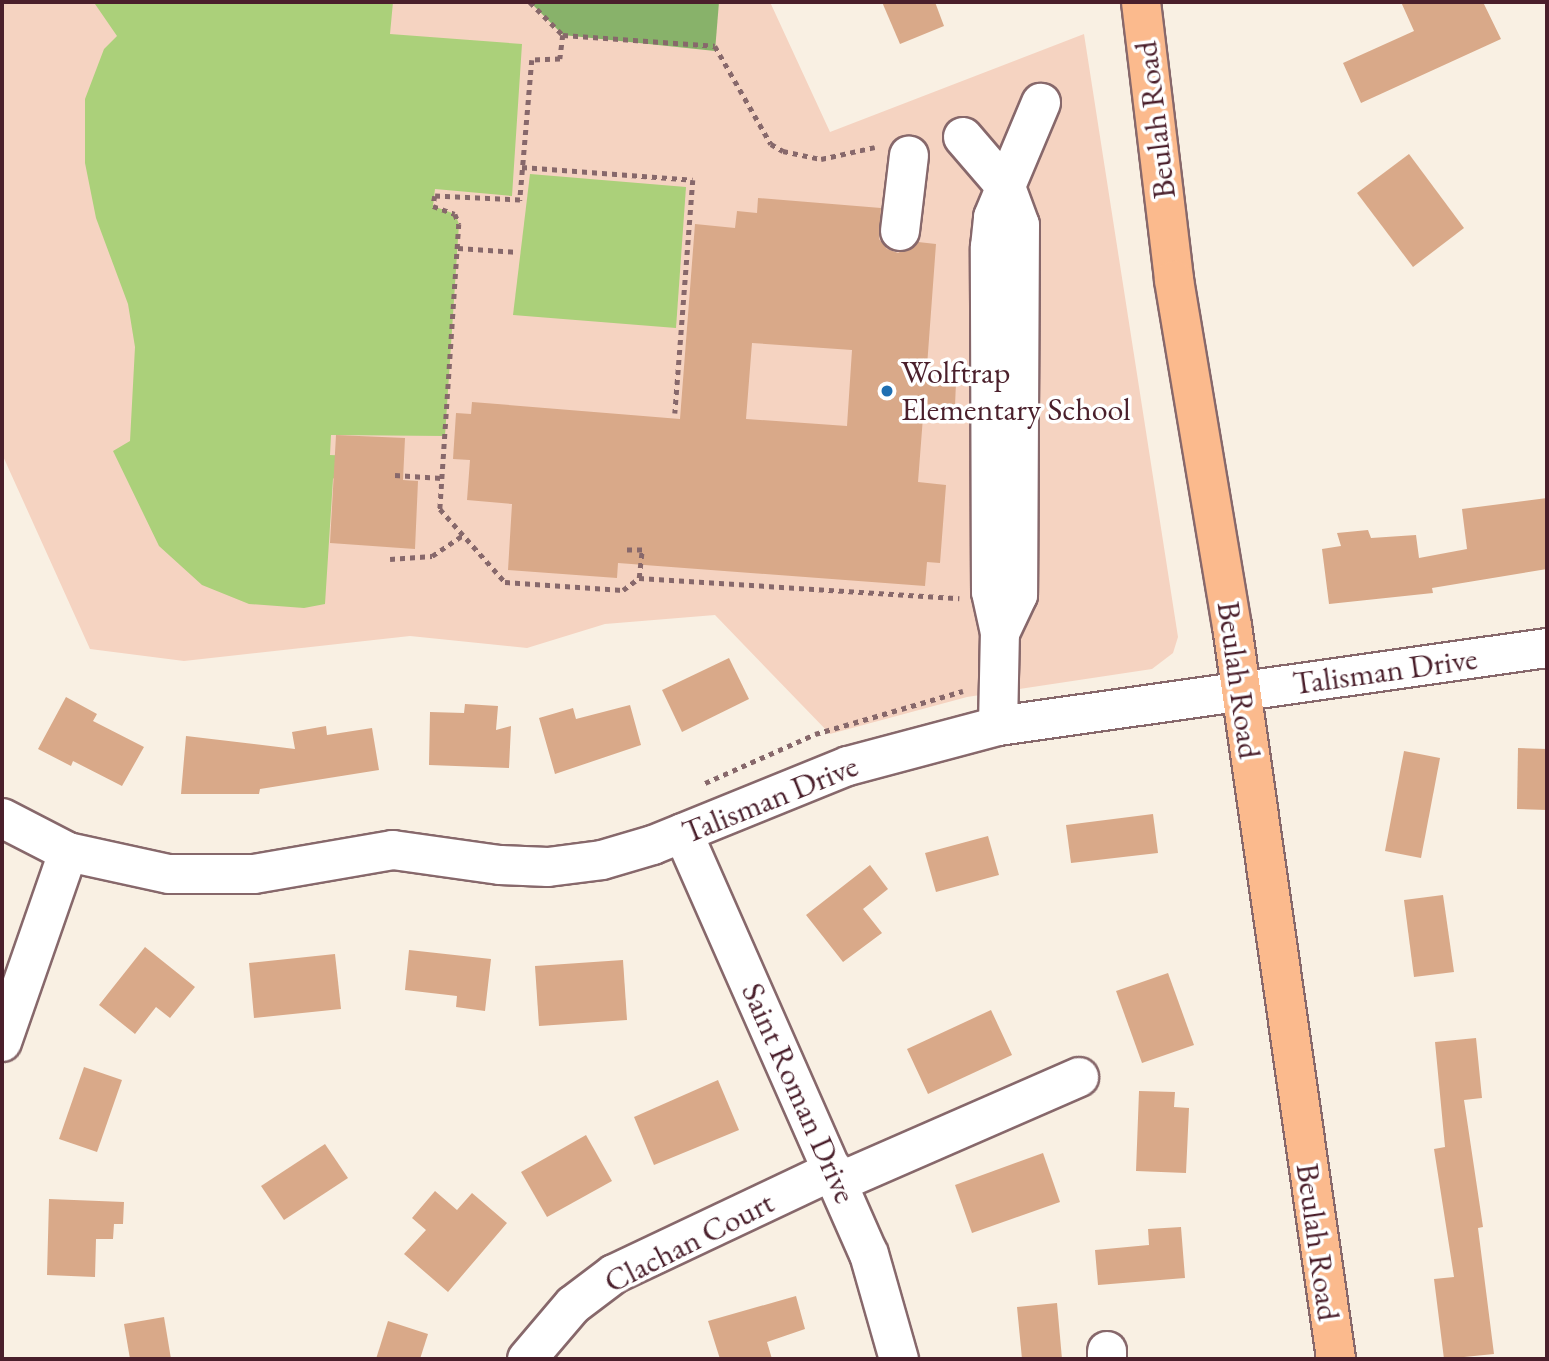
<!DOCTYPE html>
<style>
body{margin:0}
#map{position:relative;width:1549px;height:1361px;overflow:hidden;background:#f9f0e3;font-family:"EB Garamond",serif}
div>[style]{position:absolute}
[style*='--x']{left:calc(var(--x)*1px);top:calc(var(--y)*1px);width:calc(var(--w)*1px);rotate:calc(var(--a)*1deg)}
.built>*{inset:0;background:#f5d3c1}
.green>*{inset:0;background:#abd07a}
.forest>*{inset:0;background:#88b26a}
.building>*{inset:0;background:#d9a989}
.path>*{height:4.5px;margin-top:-2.25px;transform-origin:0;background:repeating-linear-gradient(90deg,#87686b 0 5px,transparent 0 10px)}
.roads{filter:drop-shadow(2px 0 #87686b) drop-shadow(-2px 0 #87686b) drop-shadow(0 2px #87686b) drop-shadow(0 -2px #87686b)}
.minor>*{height:38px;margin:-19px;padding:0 19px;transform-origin:19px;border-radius:19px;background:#fff}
.major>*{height:38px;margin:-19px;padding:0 19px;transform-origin:19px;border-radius:19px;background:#fbba8d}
.dots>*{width:19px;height:19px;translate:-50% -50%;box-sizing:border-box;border:4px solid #fff;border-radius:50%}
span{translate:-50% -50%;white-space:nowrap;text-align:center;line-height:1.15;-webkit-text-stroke:7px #fff;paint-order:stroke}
.street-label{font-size:32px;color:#4a1f2b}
.poi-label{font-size:32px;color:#4a1f2b}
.left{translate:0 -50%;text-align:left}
.frame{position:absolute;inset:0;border:4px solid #4a1f2b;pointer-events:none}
</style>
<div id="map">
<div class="built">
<i style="clip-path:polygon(2px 2px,770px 2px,830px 132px,1084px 34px,1178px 637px,1173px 653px,1152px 669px,967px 697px,830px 734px,715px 615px,605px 624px,527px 648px,410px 636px,184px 661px,90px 649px,2px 454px)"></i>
</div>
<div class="green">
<i style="clip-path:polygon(98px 2px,393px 2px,390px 34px,522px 44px,512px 196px,435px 189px,433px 206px,455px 214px,459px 224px,445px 436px,331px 435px,330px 455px,355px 456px,333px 479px,325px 604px,304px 608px,249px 604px,202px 585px,159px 546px,113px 451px,130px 441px,135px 347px,128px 304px,96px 218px,85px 163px,85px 99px,104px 49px,117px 36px,95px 4px)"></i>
<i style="clip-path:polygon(530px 174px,686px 187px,676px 328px,513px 315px)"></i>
</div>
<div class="forest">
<i style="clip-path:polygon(530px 2px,719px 2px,715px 51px,563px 35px)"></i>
</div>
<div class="building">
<i style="clip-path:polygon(882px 2px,935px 2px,944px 26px,900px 44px)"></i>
<i style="clip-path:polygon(1401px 2px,1483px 2px,1501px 39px,1361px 103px,1343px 63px,1414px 31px)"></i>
<i style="clip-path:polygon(1409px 154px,1464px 228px,1413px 267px,1357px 193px)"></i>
<i style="clip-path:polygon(evenodd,758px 198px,881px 208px,879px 239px,887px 249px,898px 253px,918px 242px,936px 244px,926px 380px,956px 382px,955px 406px,924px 404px,918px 482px,946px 485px,940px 563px,927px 562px,925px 586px,618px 563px,617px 578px,508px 570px,512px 504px,467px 500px,470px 460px,453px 459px,456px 413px,471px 414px,472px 402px,680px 419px,695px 224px,735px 228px,737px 211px,757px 213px,758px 198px,752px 343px,852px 350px,847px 426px,746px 419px,752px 343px)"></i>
<i style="clip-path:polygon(336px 435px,405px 438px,403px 480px,418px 481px,415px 549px,330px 543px)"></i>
<i style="clip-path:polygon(1547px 498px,1547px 569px,1432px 588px,1433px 593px,1329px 604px,1322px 549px,1341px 546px,1337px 533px,1368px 530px,1371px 538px,1416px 535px,1419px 558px,1467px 549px,1462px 509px)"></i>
<i style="clip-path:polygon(729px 658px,749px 699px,682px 732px,662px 690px)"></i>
<i style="clip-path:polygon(66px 697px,97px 714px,93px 721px,144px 747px,122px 786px,73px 761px,71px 766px,38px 749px)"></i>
<i style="clip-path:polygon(465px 704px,498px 706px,496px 730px,511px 726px,509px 768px,429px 765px,430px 712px,464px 713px)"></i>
<i style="clip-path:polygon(630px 705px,641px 745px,555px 774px,539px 718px,573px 708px,576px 719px)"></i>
<i style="clip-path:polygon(326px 726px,327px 735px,372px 728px,379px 770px,260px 789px,259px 794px,181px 794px,186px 736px,295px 749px,292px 732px)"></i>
<i style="clip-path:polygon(1518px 748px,1547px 749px,1547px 810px,1517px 809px)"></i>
<i style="clip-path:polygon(1404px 751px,1440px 758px,1421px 858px,1385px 851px)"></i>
<i style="clip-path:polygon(1153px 814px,1158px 853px,1071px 863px,1066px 825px)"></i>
<i style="clip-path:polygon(988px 836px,999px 875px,936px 892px,925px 853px)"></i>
<i style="clip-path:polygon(870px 865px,888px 889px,863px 909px,882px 933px,843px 962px,806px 915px)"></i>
<i style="clip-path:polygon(1443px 895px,1454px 972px,1414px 977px,1404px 900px)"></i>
<i style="clip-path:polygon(145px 947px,195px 987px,170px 1018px,156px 1007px,135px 1034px,99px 1005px)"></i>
<i style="clip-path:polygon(409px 950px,491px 959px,485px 1011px,456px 1007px,457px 996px,405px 990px)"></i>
<i style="clip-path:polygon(335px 954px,341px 1009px,254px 1018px,249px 963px)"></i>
<i style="clip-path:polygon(623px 960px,627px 1020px,539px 1026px,535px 966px)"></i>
<i style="clip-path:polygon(1168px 973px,1194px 1045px,1142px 1063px,1116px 991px)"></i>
<i style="clip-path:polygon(991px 1010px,1012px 1055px,928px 1094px,907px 1049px)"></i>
<i style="clip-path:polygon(1476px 1038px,1482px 1098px,1464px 1100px,1483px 1227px,1478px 1228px,1494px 1354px,1444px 1359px,1434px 1279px,1454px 1277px,1434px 1149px,1445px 1147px,1435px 1042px)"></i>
<i style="clip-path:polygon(84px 1067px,122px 1080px,97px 1152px,59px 1139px)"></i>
<i style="clip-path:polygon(718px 1080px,739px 1130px,654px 1165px,634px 1117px)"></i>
<i style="clip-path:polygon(1139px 1091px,1175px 1092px,1174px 1107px,1189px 1108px,1186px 1173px,1136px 1171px)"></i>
<i style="clip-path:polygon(586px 1135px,612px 1181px,547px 1217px,521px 1172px)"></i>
<i style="clip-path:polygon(325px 1144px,348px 1178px,284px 1220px,261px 1186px)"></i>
<i style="clip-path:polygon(1043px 1153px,1060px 1202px,972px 1233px,955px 1185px)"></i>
<i style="clip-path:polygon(435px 1191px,457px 1210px,472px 1193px,507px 1223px,448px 1292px,404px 1254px,426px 1230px,412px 1218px)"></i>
<i style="clip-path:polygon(49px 1199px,124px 1202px,123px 1224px,114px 1224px,113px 1239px,96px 1239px,95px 1277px,47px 1275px)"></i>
<i style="clip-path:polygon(1181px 1227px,1185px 1278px,1098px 1285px,1095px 1250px,1149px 1245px,1148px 1229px)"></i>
<i style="clip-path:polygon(796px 1296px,805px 1329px,767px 1342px,772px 1359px,720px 1359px,708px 1321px)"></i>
<i style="clip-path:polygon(1057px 1303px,1062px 1359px,1022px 1359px,1017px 1307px)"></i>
<i style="clip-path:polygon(164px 1317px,171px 1359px,130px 1359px,124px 1324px)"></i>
<i style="clip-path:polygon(388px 1321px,428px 1334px,420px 1359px,376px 1359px)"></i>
</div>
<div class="path">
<i style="--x:530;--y:2;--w:47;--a:45"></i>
<i style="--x:563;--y:35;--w:24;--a:97"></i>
<i style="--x:560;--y:59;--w:28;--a:178"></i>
<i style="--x:532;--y:60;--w:141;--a:94.9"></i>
<i style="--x:520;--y:200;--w:85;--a:-177.3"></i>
<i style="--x:435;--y:196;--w:10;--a:101"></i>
<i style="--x:433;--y:206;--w:23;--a:20"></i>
<i style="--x:455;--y:214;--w:11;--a:68"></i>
<i style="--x:459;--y:224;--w:286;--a:93.8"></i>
<i style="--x:440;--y:509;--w:98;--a:48.3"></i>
<i style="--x:505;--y:582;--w:118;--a:3.9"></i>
<i style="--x:623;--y:590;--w:20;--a:-37"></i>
<i style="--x:639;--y:578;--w:28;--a:-84"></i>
<i style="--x:642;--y:550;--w:18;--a:180"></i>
<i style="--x:563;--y:35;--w:152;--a:4.1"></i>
<i style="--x:715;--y:46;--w:113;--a:60.3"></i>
<i style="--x:771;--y:144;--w:14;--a:30"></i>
<i style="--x:783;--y:151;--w:39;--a:12"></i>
<i style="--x:821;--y:159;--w:55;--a:-12.5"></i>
<i style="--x:522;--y:167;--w:171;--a:4.3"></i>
<i style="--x:693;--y:180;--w:234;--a:94.4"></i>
<i style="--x:458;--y:248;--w:60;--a:3.8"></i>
<i style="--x:395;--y:475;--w:47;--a:3.7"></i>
<i style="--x:390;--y:559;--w:42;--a:-4.1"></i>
<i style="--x:432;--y:556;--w:37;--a:-34"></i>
<i style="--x:639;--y:578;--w:321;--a:3.6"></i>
<i style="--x:705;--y:783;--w:120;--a:-24"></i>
<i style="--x:815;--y:734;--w:154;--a:-16.2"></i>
</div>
<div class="roads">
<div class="minor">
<i style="--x:963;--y:137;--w:66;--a:49.3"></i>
<i style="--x:1006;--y:187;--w:40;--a:69.8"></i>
<i style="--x:1020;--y:225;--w:370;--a:90.3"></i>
<i style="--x:1018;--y:595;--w:42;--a:115.3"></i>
<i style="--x:900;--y:231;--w:76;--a:-83.2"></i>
<i style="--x:998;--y:726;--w:93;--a:-88.8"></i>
<i style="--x:1000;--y:633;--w:42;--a:-102.4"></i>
<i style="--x:991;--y:592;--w:345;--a:-90.2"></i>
<i style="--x:990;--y:247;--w:30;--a:-84"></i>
<i style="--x:993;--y:217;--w:124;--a:-67.2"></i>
<i style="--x:2;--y:818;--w:74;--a:27.3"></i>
<i style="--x:68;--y:852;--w:103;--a:12.3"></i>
<i style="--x:169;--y:874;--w:85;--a:0"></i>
<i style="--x:254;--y:874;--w:141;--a:-9.8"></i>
<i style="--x:393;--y:850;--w:108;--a:8"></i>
<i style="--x:500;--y:865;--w:48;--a:2.4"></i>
<i style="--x:548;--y:867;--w:54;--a:-7.4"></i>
<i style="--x:602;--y:860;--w:53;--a:-16.4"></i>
<i style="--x:653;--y:845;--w:210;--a:-22.1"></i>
<i style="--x:848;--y:766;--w:155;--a:-14.9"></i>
<i style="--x:998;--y:726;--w:555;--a:-8.09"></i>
<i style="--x:683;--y:833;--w:460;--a:66.2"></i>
<i style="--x:869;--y:1254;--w:109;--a:74.1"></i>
<i style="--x:2;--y:1042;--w:201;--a:-70.8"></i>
<i style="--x:839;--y:1182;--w:262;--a:-23.6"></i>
<i style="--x:1107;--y:1351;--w:8;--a:90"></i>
<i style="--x:527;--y:1359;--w:71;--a:-49.6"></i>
<i style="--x:573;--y:1305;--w:51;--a:-37.1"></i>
<i style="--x:614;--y:1274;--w:243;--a:-25.3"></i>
</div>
<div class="major">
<i style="--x:1141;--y:2;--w:280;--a:83.2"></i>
<i style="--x:1174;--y:280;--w:351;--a:80.5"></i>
<i style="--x:1232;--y:626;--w:740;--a:81.92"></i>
</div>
</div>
<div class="dots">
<i style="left:887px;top:391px;background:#1f6fb2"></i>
</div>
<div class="street-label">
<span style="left:1155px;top:120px;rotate:-97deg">Beulah Road</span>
<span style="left:1385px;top:671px;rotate:-8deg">Talisman Drive</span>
<span style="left:1239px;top:680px;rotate:82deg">Beulah Road</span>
<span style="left:770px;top:799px;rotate:-22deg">Talisman Drive</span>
<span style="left:799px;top:1093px;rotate:66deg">Saint Roman Drive</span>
<span style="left:689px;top:1242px;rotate:-27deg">Clachan Court</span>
<span style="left:1318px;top:1242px;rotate:82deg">Beulah Road</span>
</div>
<div class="poi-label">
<span class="left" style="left:901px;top:391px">Wolftrap<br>Elementary School</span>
</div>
<div class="frame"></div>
</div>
